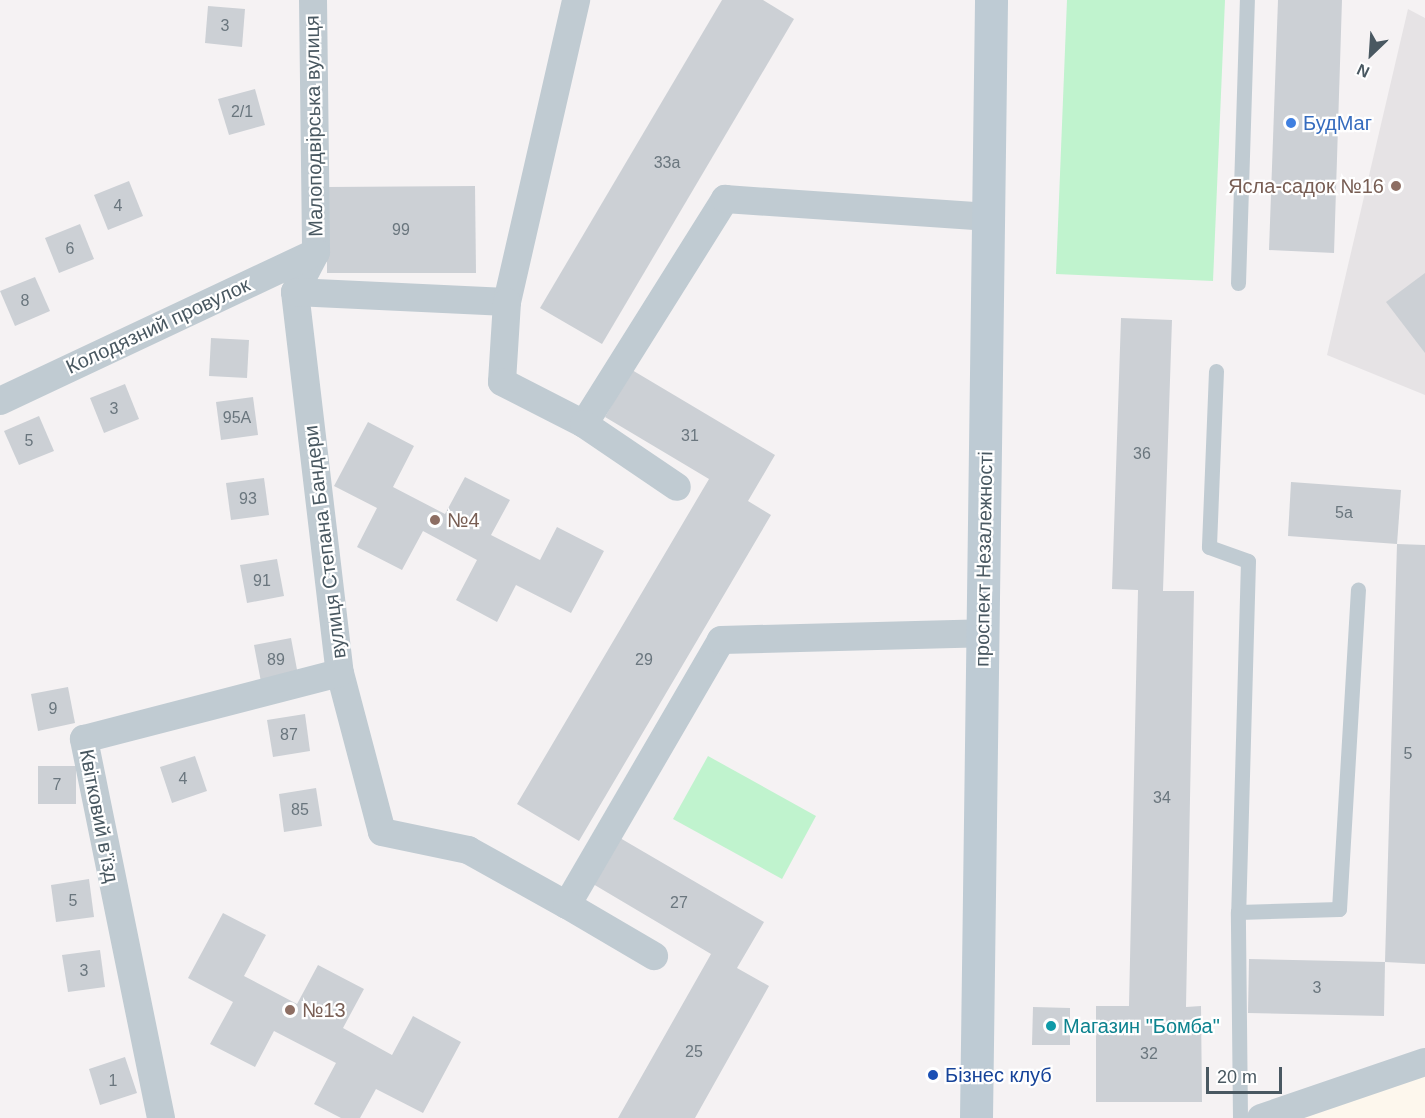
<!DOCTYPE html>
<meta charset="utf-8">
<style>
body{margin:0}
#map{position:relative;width:1425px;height:1118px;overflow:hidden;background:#f5f2f3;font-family:Arial,sans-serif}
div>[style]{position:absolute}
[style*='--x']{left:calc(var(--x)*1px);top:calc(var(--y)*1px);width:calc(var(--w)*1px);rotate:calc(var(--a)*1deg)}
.commercial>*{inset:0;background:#fdf7ed}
.education>*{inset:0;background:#e6e3e5}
.green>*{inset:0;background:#c0f3ce}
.building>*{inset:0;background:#ccd0d5}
.lane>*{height:15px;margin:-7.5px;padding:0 7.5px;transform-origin:7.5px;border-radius:7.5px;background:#c0cbd2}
.street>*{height:28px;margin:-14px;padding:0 14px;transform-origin:14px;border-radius:14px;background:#c0cbd2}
.secondary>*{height:33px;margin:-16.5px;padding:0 16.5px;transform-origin:16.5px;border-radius:16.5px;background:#becbd4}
.dots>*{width:16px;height:16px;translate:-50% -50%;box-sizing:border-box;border:3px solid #fff;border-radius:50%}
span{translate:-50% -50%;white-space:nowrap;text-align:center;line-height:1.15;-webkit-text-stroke:4.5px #fff;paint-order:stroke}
.number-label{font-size:16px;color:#6a767e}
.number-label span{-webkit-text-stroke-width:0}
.shop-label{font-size:20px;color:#366cbe}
.left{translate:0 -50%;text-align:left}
.street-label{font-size:20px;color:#495861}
.education-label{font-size:20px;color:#785e54}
.right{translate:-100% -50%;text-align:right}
.culture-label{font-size:20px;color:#0d838f}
.transit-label{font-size:20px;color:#164399}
.north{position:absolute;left:1341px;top:24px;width:60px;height:60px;-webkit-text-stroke:4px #fff;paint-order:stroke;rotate:205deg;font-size:16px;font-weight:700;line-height:24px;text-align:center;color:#495861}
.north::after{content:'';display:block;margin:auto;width:21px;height:27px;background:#495861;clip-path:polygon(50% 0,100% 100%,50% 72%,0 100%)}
.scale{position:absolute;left:1206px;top:1067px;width:76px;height:27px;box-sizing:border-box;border:3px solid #495861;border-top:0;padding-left:8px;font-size:18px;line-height:21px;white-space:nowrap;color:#495861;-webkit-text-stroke:4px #fff;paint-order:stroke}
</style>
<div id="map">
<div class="commercial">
<i style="clip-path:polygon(1425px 1062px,1425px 1118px,1259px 1118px)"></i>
</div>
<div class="education">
<i style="clip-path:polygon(1408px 9px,1425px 18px,1425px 395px,1327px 355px)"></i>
</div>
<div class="green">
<i style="clip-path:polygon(1067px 0,1225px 0,1213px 281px,1056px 274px)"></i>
<i style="clip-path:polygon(708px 756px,816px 816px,782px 879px,673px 819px)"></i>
</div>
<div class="building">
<i style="clip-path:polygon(722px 0,763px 0,794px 19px,602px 344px,540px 308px)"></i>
<i style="clip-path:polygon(1278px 0,1342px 0,1334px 253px,1269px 250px)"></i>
<i style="clip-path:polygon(208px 6px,245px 9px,242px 47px,205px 43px)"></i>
<i style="clip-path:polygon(255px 89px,265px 125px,229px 135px,218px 99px)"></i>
<i style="clip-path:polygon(129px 181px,143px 216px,108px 230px,94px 195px)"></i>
<i style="clip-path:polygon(475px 186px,476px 273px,327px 273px,327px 187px)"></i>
<i style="clip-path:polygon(80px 224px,94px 259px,59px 273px,45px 238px)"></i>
<i style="clip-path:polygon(1425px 273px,1425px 353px,1386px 302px)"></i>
<i style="clip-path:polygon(35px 277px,50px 311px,15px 326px,0 291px)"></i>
<i style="clip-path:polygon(1121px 318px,1172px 320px,1163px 591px,1194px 591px,1186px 1007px,1201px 1006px,1202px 1102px,1096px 1102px,1096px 1006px,1129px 1006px,1138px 590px,1112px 589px)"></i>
<i style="clip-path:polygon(211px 338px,249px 340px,247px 378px,209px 376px)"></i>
<i style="clip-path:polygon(632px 370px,775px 455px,748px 501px,771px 515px,579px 841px,517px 804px,709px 479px,605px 417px)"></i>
<i style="clip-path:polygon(125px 384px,139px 419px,104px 433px,90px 398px)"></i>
<i style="clip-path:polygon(253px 397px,258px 435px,221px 440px,216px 402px)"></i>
<i style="clip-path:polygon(39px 416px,54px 451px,19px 465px,4px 431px)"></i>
<i style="clip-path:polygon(368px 422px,414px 446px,393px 487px,445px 514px,465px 477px,510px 500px,491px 535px,540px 560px,557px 527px,604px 551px,571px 613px,516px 585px,497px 622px,456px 600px,477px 560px,423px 531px,402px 570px,357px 547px,377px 508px,334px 486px)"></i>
<i style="clip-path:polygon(264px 478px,269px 515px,231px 520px,226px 483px)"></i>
<i style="clip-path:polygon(1291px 482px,1401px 490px,1397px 544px,1288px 536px)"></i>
<i style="clip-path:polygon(1397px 544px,1425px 545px,1425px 964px,1385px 962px)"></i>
<i style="clip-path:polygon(277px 559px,284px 596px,247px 603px,240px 565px)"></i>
<i style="clip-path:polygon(291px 638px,298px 675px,261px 682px,254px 645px)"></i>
<i style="clip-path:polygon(68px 687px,75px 723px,38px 731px,31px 694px)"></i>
<i style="clip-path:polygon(305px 714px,310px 751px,273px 757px,267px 720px)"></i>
<i style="clip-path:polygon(195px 756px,207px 791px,172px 803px,160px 767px)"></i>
<i style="clip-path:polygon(38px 766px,76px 766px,76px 804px,38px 804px)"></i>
<i style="clip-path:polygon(316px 788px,322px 826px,284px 832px,279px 794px)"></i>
<i style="clip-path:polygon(620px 838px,764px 922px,737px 968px,769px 986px,695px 1118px,618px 1118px,711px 954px,593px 884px)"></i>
<i style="clip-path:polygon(89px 879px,94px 917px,56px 922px,51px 885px)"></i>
<i style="clip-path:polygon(223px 913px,266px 935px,244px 976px,297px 1004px,318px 965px,364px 989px,343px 1028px,392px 1055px,413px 1016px,461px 1042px,423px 1113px,376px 1089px,360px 1118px,341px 1118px,314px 1104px,336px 1063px,274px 1031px,255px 1067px,210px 1044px,233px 1002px,188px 978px)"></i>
<i style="clip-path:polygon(100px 950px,105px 987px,68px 992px,62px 955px)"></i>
<i style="clip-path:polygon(1249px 959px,1385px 962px,1384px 1016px,1248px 1013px)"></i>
<i style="clip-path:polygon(1033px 1007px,1070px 1008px,1070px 1045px,1032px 1045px)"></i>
<i style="clip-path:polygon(125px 1057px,137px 1093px,100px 1105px,89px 1069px)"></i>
</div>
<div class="lane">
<i style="--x:1238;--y:283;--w:283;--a:-88.2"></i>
<i style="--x:1216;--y:371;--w:176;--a:92.3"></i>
<i style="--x:1209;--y:547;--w:41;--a:19.7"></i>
<i style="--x:1248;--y:561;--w:351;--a:91.6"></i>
<i style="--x:1240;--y:1118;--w:206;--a:-90.6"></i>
<i style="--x:1238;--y:912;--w:101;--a:-1.7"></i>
<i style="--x:1339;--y:909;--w:320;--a:-86.6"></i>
</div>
<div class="street">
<i style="--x:313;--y:0;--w:252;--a:89.3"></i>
<i style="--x:316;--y:252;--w:45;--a:117.7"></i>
<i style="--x:295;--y:292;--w:384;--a:83.3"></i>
<i style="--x:340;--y:673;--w:164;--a:75.2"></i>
<i style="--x:382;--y:832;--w:88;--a:11.8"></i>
<i style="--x:468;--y:850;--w:113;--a:29.1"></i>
<i style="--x:567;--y:905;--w:306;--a:-59.8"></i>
<i style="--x:721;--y:640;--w:262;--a:-1.5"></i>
<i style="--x:295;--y:292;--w:212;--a:2.7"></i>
<i style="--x:507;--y:302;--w:310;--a:-77.1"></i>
<i style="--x:507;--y:302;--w:80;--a:93.6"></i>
<i style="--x:502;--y:382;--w:92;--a:27.1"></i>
<i style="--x:584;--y:424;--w:266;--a:-57.9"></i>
<i style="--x:725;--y:199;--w:265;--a:3.9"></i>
<i style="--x:0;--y:401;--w:349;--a:-25.2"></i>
<i style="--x:584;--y:424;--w:112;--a:34.1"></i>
<i style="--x:567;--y:905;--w:101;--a:30.4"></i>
<i style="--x:161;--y:1118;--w:387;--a:-101.5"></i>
<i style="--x:84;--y:739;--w:264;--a:-14.5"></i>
<i style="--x:1261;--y:1118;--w:173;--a:-18.9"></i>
</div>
<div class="secondary">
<i style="--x:976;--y:1118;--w:1118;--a:-89.23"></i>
</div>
<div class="dots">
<i style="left:1291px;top:123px;background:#3f7fe0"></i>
<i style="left:1396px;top:186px;background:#8d6e63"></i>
<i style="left:435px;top:520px;background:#8d6e63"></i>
<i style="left:290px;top:1010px;background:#8d6e63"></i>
<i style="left:1051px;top:1026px;background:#0f9aa8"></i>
<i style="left:933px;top:1075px;background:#1a4fb4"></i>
</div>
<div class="number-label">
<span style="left:225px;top:26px">3</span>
<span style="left:242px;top:112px">2/1</span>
<span style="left:667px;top:163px">33а</span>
<span style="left:118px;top:206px">4</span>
<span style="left:401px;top:230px">99</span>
<span style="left:70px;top:249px">6</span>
<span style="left:25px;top:301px">8</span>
<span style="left:114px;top:409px">3</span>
<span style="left:237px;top:418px">95А</span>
<span style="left:690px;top:436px">31</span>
<span style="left:29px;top:441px">5</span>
<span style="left:1142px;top:454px">36</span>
<span style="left:248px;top:499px">93</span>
<span style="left:1344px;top:513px">5а</span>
<span style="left:262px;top:581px">91</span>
<span style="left:276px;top:660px">89</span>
<span style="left:644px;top:660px">29</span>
<span style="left:53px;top:709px">9</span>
<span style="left:289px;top:735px">87</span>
<span style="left:1408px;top:754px">5</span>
<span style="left:183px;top:779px">4</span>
<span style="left:57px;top:785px">7</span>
<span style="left:1162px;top:798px">34</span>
<span style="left:300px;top:810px">85</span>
<span style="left:73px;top:901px">5</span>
<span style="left:679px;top:903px">27</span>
<span style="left:84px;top:971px">3</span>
<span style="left:1317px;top:988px">3</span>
<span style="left:694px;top:1052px">25</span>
<span style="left:1149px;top:1054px">32</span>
<span style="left:113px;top:1081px">1</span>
</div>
<div class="shop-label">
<span class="left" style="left:1303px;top:123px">БудМаг</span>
</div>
<div class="street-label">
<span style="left:314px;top:126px;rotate:-91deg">Малоподвірська вулиця</span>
<span style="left:158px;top:326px;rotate:-25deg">Колодязний провулок</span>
<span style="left:325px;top:542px;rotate:-97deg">вулиця Степана Бандери</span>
<span style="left:984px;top:559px;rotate:-89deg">проспект Незалежності</span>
<span style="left:99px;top:816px;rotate:79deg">Квітковий в’їзд</span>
</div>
<div class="education-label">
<span class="right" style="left:1384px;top:186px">Ясла-садок №16</span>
<span class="left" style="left:447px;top:520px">№4</span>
<span class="left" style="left:302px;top:1010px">№13</span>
</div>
<div class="culture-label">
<span class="left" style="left:1063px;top:1026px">Магазин "Бомба"</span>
</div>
<div class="transit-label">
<span class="left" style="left:945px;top:1075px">Бізнес клуб</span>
</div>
<div class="north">N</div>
<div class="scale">20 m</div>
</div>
